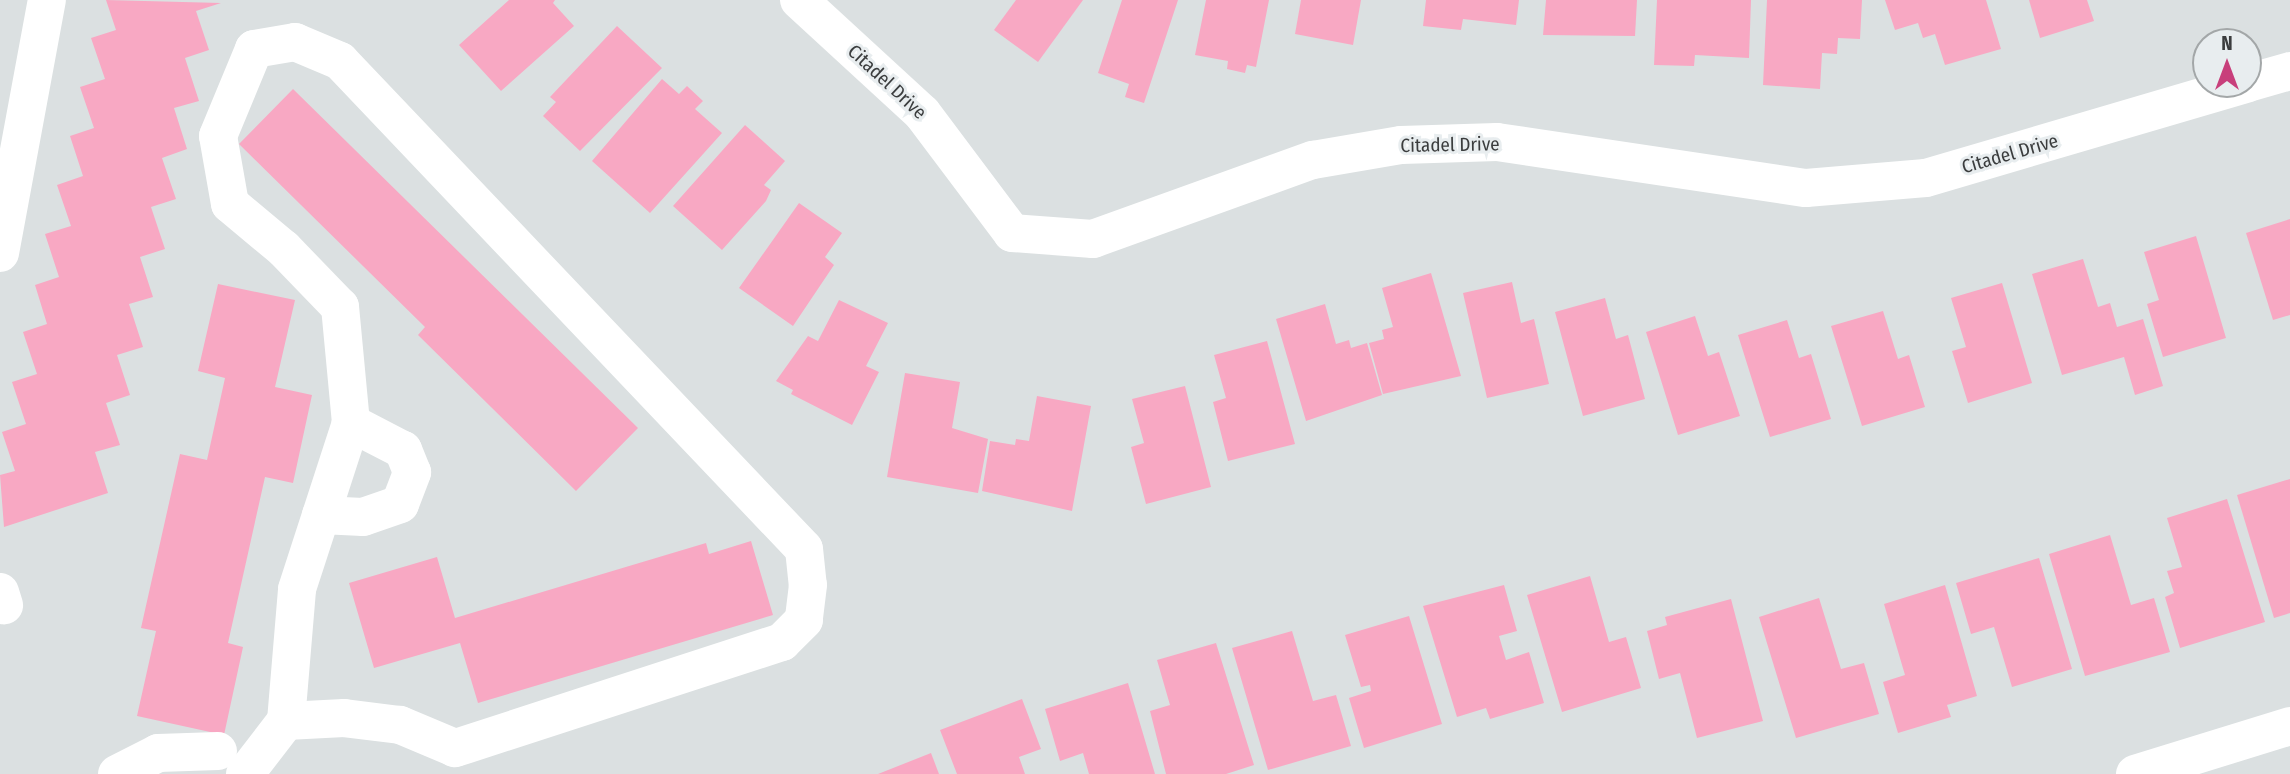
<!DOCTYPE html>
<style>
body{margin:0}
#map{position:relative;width:2290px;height:774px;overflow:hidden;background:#dbe0e1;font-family:"Fira Sans Condensed",sans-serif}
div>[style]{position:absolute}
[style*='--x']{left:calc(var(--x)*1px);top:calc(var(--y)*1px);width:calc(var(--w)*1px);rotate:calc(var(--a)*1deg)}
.building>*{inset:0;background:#f8a8c3}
.minor>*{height:38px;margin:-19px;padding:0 19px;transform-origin:19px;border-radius:19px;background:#fff}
span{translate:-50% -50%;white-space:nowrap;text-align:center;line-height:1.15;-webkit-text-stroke:6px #e8edef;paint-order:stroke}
.street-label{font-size:19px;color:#3b3d3e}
.north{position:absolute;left:2192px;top:28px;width:70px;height:70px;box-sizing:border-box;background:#e8edef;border:2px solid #a3a7a8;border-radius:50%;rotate:0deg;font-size:19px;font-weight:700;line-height:28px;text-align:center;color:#3b3d3e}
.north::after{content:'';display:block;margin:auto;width:24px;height:32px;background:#c83f7b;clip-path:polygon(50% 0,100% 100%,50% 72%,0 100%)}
</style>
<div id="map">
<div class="building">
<i style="clip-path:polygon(106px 0,221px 3px,196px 11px,209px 50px,185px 58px,199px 101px,174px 108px,187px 149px,162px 158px,176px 199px,151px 207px,165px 249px,140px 257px,153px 297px,129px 304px,143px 347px,117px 355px,130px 395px,106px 403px,120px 445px,95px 452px,108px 493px,4px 527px,0 475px,15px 471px,2px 432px,26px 424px,12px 382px,37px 374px,23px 332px,47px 324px,35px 285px,59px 277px,45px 234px,71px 226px,57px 185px,83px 176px,70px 136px,94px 128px,80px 87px,105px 79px,91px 38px,116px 30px)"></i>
<i style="clip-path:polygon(509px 0,555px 0,553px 3px,574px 26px,501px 91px,459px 45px)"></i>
<i style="clip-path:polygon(1016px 0,1083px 0,1038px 62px,994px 30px)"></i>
<i style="clip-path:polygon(1122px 0,1178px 0,1144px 103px,1125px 97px,1129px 84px,1098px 73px)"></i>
<i style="clip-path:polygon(1206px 0,1269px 0,1256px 67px,1247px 65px,1245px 73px,1227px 69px,1228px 61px,1195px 55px)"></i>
<i style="clip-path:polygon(1301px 0,1361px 0,1353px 45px,1295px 34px)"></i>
<i style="clip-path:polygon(1426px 0,1519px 0,1516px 25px,1463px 19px,1461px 30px,1423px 26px)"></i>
<i style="clip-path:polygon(1546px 0,1637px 0,1635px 36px,1543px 35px)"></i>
<i style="clip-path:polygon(1657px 0,1751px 0,1749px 58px,1695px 55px,1694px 66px,1654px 65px)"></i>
<i style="clip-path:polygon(1767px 0,1862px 0,1860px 39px,1838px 38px,1837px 54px,1822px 53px,1820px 89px,1763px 85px)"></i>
<i style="clip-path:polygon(1885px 0,1986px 0,2001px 49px,1945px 65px,1935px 34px,1923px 38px,1918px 23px,1895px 30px)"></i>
<i style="clip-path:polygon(2029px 0,2087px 0,2094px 21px,2040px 38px)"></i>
<i style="clip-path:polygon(617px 26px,662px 68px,580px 151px,543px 116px,556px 102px,550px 97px)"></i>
<i style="clip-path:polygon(662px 79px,679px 94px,687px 86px,703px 101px,695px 109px,722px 133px,650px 213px,592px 161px)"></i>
<i style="clip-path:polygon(293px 89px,638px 428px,576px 491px,418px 335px,425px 327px,239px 144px)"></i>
<i style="clip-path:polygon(745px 125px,785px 161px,764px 185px,771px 190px,766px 201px,722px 250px,673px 206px)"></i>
<i style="clip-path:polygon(799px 203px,842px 233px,825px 257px,834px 265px,793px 326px,739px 288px)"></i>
<i style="clip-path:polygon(2290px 219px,2290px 315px,2273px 320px,2246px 233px)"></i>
<i style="clip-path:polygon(2196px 236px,2226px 338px,2163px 357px,2147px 304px,2159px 300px,2144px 252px)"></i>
<i style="clip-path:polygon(2083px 259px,2098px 307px,2110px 303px,2117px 327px,2143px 319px,2163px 386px,2135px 395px,2124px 357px,2062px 375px,2032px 274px)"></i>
<i style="clip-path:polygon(1431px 273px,1461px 376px,1383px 394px,1369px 343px,1384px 339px,1382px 330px,1393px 327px,1382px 288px)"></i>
<i style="clip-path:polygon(1512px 282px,1521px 323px,1534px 319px,1549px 384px,1487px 398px,1463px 293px)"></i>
<i style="clip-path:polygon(2002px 283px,2032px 383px,1968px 403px,1952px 351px,1966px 347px,1951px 298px)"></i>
<i style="clip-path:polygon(218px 284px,295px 300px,275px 387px,312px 395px,293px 483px,265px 477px,228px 643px,243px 647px,224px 735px,137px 716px,156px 631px,141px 628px,180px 454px,207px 460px,225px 378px,198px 371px)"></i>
<i style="clip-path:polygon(1605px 298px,1616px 339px,1628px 335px,1645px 399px,1583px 416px,1555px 312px)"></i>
<i style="clip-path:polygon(839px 300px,888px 323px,866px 366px,879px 372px,852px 425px,791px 394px,793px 390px,776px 381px,808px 336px,818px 341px)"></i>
<i style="clip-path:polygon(1325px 304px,1336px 344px,1349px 340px,1351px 348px,1367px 343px,1382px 395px,1306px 421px,1276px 319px)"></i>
<i style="clip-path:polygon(1883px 311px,1898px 359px,1909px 355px,1925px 407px,1862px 426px,1831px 326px)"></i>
<i style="clip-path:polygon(1695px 316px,1708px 356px,1719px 352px,1740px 416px,1678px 435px,1646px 332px)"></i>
<i style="clip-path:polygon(1787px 320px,1799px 358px,1811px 354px,1831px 419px,1770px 437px,1738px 335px)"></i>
<i style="clip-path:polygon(1267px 341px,1295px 444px,1228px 461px,1213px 402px,1226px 398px,1214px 355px)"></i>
<i style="clip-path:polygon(905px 373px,960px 382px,952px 428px,988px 439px,978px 493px,887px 477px)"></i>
<i style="clip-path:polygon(1185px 386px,1211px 487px,1146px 504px,1131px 447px,1144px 443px,1132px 399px)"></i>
<i style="clip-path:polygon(1037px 396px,1091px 406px,1072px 511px,982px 491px,990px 441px,1015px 445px,1016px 439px,1029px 441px)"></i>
<i style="clip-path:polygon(2290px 479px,2290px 613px,2274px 618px,2237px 495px)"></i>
<i style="clip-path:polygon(2227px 499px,2265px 622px,2180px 648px,2165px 597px,2174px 593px,2167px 571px,2182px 567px,2167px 518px)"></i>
<i style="clip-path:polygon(2110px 535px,2131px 605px,2154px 598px,2170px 652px,2085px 676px,2049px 554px)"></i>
<i style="clip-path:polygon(751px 541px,773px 615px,478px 703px,460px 643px,374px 668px,349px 583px,437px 557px,455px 618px,706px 543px,709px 554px)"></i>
<i style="clip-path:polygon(2039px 558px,2072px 669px,2012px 687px,1994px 627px,1971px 634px,1956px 583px)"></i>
<i style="clip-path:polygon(1590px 576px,1609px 642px,1626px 637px,1641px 688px,1562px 712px,1527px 595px)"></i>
<i style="clip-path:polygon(1504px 585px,1517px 631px,1499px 636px,1506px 660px,1529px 652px,1544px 703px,1490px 719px,1486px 708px,1457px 717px,1423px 606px)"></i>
<i style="clip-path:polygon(1945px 585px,1977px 696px,1947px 705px,1951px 717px,1898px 733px,1883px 682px,1905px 675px,1884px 604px)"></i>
<i style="clip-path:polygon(1819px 598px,1841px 669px,1864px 663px,1879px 714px,1796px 738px,1759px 617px)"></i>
<i style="clip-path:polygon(1731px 599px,1763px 721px,1697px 738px,1680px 673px,1659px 679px,1647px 631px,1667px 625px,1665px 617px)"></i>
<i style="clip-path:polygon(1409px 616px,1442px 724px,1364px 748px,1349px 698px,1371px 691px,1370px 685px,1361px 687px,1345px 635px)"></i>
<i style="clip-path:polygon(1292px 631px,1313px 701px,1336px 695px,1351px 746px,1268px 770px,1232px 648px)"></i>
<i style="clip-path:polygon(1216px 643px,1254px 765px,1226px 774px,1166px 774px,1150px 711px,1170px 705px,1157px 660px)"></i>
<i style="clip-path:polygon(1128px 683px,1155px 774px,1089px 774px,1083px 753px,1060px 761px,1045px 709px)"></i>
<i style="clip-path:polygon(1022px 699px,1041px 749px,1019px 757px,1025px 774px,957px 774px,940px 730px)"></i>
<i style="clip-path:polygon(931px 753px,939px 774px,878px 774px)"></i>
</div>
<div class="minor">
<i style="--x:799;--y:0;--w:167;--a:42.6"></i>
<i style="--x:922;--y:113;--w:150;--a:53.1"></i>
<i style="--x:1012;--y:233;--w:81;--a:4.2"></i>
<i style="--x:1093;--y:239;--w:234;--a:-19.8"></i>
<i style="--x:1313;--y:160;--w:89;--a:-9.7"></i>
<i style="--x:1401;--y:145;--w:96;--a:-1.8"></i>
<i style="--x:1497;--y:142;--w:312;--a:8.5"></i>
<i style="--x:1806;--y:188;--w:120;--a:-4.8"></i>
<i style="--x:1926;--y:178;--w:334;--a:-16.4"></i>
<i style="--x:2248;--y:83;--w:44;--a:-15.9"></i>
<i style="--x:0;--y:253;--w:257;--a:-79.5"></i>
<i style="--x:321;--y:515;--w:42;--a:2.7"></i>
<i style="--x:363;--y:517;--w:39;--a:-19"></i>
<i style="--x:400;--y:504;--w:34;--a:-69"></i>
<i style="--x:412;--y:472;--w:24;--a:-112"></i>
<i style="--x:403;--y:450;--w:59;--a:-152.6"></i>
<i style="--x:0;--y:592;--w:14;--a:73"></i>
<i style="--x:117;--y:774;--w:46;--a:-27.1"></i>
<i style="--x:158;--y:753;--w:60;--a:-1.9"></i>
<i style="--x:245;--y:774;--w:67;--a:-52.3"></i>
<i style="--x:286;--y:721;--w:132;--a:-85.2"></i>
<i style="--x:297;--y:589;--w:175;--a:-72"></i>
<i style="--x:351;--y:423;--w:117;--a:-95.4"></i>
<i style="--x:340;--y:307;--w:81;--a:-134"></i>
<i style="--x:284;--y:249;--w:70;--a:-140.2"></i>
<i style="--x:230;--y:204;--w:69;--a:-100"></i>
<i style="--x:218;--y:136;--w:94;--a:-67.5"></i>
<i style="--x:254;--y:49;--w:42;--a:-9.7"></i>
<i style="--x:295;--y:42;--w:49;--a:22.9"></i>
<i style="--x:340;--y:61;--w:673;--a:46.44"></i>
<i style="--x:804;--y:549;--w:36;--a:84"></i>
<i style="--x:808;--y:585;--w:35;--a:97"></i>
<i style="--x:804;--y:620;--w:31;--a:135"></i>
<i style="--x:782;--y:642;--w:344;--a:162"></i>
<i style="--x:455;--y:748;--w:60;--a:-157.3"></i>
<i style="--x:400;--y:725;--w:56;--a:-172.9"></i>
<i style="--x:344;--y:718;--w:58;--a:177"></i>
<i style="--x:2135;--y:774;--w:162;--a:-17.2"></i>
</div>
<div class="street-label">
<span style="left:887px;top:82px;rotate:43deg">Citadel Drive</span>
<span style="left:1450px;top:145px;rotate:-1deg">Citadel Drive</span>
<span style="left:2010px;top:154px;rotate:-16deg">Citadel Drive</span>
</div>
<div class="north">N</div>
</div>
